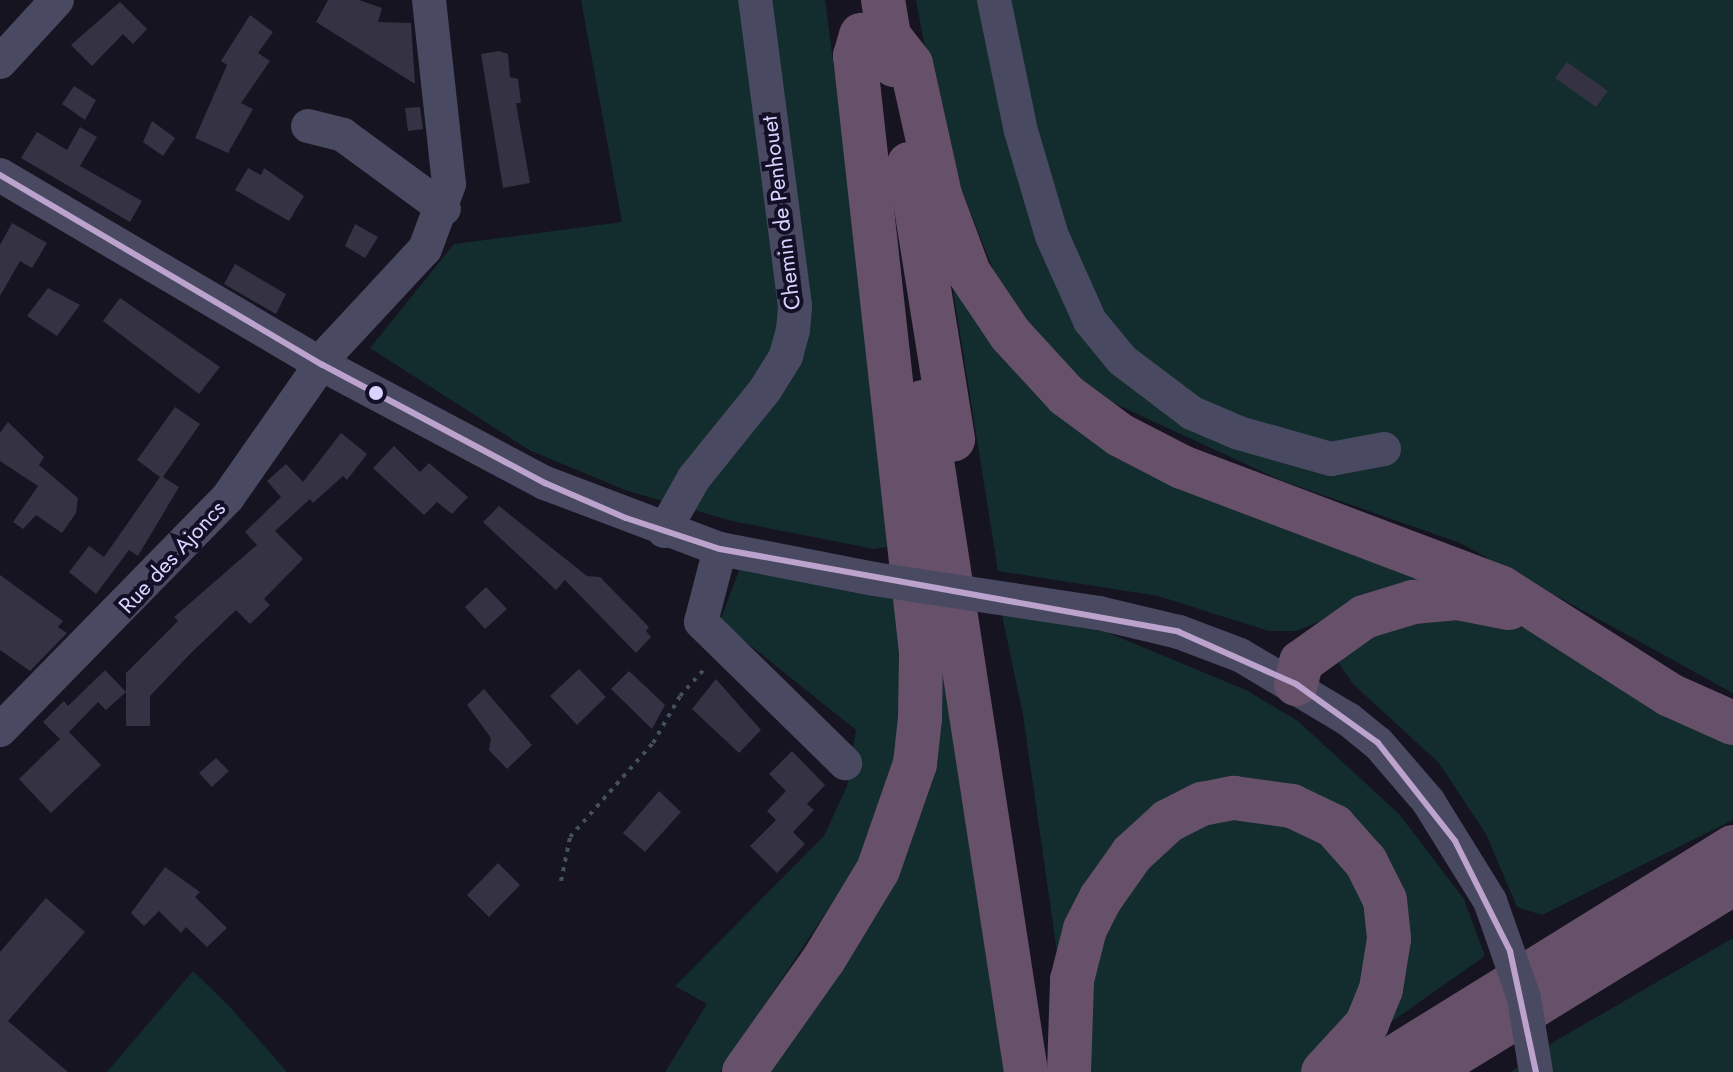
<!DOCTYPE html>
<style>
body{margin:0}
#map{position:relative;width:1733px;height:1072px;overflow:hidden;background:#161421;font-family:Jost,sans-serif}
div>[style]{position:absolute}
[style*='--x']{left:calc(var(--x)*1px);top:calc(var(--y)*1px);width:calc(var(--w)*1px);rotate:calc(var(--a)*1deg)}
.green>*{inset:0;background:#132c2d}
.building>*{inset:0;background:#343243}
.path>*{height:4px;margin-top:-2px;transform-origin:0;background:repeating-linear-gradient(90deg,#44505f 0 4px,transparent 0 10px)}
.minor>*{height:34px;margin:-17px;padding:0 17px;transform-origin:17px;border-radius:17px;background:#4a4962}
.highway>*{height:44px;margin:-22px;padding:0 22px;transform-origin:22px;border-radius:22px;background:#67516a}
.minor-bridge>*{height:34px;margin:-17px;padding:0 17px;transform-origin:17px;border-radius:17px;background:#4a4962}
.bus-1>*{height:6px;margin:-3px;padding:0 3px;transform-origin:3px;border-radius:3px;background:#bca3ce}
.dots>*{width:22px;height:22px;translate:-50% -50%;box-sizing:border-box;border:4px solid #130f26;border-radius:50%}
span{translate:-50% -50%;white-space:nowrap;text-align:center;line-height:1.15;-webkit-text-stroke:8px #130f26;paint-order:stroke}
.street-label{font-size:22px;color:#d9d4ff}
</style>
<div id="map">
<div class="green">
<i style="clip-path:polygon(581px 0,825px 0,896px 545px,874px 549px,732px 521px,625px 490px,529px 450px,370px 348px,454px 244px,622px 222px)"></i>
<i style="clip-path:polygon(916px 0,1733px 0,1733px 693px,1460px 543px,1280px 480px,1092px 393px,1004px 297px,943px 143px)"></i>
<i style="clip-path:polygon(952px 283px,1047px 399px,1452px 581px,1371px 601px,1296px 631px,1269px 631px,1158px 596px,998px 571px)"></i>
<i style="clip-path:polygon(740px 568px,903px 601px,897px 760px,860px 861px,720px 1072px,665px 1072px,707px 1004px,675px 986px,824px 836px,847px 786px,856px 730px,720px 621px)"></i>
<i style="clip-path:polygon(934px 613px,1004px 1072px,766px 1072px,885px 896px)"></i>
<i style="clip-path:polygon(1482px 614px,1544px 635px,1733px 732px,1733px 820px,1542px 915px,1517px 907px,1486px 834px,1439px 763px,1353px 684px,1336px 659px,1395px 622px)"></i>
<i style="clip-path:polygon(1002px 615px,1099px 629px,1246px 690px,1298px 721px,1399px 814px,1464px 899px,1485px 956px,1381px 1029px,1377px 844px,1229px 788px,1058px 959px,1023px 715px)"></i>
<i style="clip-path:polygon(1229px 812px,1270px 815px,1341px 846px,1377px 937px,1368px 987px,1331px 1050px,1301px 1072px,1090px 1072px,1096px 933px,1163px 845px)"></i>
<i style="clip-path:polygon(1733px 938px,1733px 1072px,1511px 1072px,1557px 1040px)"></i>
<i style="clip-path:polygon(193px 971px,230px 1007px,287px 1072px,107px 1072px)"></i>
</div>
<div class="building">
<i style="clip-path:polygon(328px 0,359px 0,382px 8px,378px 22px,411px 23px,415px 84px,316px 22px)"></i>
<i style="clip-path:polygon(120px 2px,147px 29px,133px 44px,123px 34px,92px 66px,71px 45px)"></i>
<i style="clip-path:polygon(250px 15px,273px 32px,258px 53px,270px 61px,241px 103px,253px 109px,228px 153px,195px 138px,227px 65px,221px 61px)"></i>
<i style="clip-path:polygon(499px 51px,508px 54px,510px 77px,518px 79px,521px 103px,516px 103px,530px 183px,503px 188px,481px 54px)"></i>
<i style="clip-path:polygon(1567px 62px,1608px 91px,1596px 107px,1555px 78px)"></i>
<i style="clip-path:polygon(74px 86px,96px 100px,85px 120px,62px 104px)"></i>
<i style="clip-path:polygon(420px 107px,423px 129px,408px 131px,405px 108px)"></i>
<i style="clip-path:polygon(152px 121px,175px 138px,163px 156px,143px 142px)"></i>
<i style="clip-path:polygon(80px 127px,97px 137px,80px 166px,142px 201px,130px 222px,21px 158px,37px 132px,67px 150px)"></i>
<i style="clip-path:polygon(248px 168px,261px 175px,264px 168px,304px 196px,289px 221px,235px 190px)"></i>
<i style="clip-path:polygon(12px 223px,47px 243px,32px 268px,20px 261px,0 296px,0 245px)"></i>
<i style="clip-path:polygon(355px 224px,378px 237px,365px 258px,345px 246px)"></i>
<i style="clip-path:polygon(235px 264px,286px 294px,276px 314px,224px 284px)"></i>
<i style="clip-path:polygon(48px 288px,80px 305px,57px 336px,27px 316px)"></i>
<i style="clip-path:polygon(120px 298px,220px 367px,199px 394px,103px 321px)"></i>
<i style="clip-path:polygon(175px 407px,200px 424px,163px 477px,179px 487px,138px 556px,129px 550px,96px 594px,69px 572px,89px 546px,104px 557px,160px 477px,137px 460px)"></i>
<i style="clip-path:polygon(8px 422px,44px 457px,39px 465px,78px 498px,76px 513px,62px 533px,36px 515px,23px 529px,13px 522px,38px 486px,0 461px,0 433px)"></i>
<i style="clip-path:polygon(341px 433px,367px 454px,347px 480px,343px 476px,313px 503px,310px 499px,275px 531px,303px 559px,264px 599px,270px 605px,250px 624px,236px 610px,191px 653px,150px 696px,150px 726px,126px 726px,126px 692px,106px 710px,98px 702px,69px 732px,101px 765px,51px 813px,19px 779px,60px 739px,43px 722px,64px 701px,68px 706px,105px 670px,126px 692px,126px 673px,178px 621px,174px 617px,257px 545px,245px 532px,281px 497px,267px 481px,286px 464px,303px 482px)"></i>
<i style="clip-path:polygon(394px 446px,420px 472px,429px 463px,468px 497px,452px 514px,437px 502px,424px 515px,373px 468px)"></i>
<i style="clip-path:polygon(499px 506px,587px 576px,600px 577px,649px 627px,646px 631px,651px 637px,636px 653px,565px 580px,556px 590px,483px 522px)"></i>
<i style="clip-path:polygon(0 575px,63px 621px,58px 627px,67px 633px,30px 671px,0 650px)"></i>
<i style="clip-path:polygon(486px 587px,507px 609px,485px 629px,465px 607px)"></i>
<i style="clip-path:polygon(579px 669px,606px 697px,577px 725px,550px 696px)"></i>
<i style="clip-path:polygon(629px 671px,665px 705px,652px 729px,611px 689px)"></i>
<i style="clip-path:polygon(716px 679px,761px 730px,739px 753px,692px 709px)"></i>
<i style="clip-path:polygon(484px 689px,532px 745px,507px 769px,489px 750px,491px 738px,467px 705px)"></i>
<i style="clip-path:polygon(792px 751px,825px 785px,807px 804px,814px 810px,793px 832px,805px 844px,777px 873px,750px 846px,776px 820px,767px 811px,786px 791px,769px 774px)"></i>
<i style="clip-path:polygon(216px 758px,229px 771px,212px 787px,199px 773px)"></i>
<i style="clip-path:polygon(659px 791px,681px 812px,645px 852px,623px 833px)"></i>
<i style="clip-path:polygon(498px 863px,520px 885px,489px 917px,467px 895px)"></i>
<i style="clip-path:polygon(165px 867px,200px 892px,195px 897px,227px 928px,207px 947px,186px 927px,181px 933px,159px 911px,144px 926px,131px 913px)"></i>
<i style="clip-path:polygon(46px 898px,85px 932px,8px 1021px,68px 1072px,0 1072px,0 952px)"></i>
</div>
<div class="path">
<i style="--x:561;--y:881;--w:45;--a:-78.4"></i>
<i style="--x:570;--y:837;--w:125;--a:-48.6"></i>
<i style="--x:653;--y:743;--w:54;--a:-60.1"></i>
<i style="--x:680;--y:696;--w:40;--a:-48"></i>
</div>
<div class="minor">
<i style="--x:994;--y:0;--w:134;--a:78.4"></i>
<i style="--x:1021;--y:131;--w:109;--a:73.6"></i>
<i style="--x:1052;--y:236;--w:93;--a:65.9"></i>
<i style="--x:1090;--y:321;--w:50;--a:50.6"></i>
<i style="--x:1122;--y:360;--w:88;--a:37.1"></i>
<i style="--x:1192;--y:413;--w:51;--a:23.1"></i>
<i style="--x:1239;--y:433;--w:96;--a:15.8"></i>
<i style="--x:1331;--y:459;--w:54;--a:-10.7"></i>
<i style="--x:0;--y:62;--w:84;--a:-47.4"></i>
<i style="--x:308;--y:126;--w:36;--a:14"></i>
<i style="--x:343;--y:135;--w:125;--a:36.2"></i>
<i style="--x:0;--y:175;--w:373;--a:30.5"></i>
<i style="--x:321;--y:364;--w:254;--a:28"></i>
<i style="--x:545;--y:483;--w:187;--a:20.7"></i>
<i style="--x:720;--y:549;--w:157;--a:11"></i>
<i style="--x:664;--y:531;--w:61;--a:-60.5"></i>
<i style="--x:694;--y:478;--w:113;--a:-51.1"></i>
<i style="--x:765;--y:390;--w:40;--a:-58"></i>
<i style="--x:786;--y:356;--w:27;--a:-75"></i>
<i style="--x:793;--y:330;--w:24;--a:-85"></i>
<i style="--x:795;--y:306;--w:309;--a:-97.4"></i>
<i style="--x:720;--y:549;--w:75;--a:104.6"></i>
<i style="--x:701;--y:622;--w:202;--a:44.4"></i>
<i style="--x:1099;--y:613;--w:82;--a:13.4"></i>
<i style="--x:1179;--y:632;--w:65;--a:20.7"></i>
<i style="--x:1240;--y:655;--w:126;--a:30.7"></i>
<i style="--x:1348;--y:719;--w:38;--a:39"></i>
<i style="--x:1378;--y:743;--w:77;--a:49.2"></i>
<i style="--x:1428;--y:801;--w:118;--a:58.2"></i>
<i style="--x:0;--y:730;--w:326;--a:-45.6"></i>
<i style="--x:228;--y:497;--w:179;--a:-55"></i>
<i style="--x:331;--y:350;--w:138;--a:-47.1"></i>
<i style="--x:425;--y:249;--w:69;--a:-69.7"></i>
<i style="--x:449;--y:184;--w:185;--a:-96.2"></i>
</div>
<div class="highway">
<i style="--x:883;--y:0;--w:66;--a:80.4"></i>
<i style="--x:889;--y:36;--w:36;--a:52"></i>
<i style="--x:911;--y:64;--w:134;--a:77.5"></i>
<i style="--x:940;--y:195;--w:83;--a:69.6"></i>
<i style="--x:969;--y:273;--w:73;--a:56.1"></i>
<i style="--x:1010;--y:334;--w:83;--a:47.4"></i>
<i style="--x:1066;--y:395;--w:67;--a:36.5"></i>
<i style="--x:1120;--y:435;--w:70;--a:27.3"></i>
<i style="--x:1182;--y:467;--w:342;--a:20.7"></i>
<i style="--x:1502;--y:588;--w:199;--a:32.5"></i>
<i style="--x:1670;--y:695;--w:69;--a:24"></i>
<i style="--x:909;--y:164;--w:279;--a:80.9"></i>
<i style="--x:923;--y:402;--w:678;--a:81.26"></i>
<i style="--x:1296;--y:684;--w:23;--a:-77"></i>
<i style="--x:1301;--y:662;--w:77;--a:-35.5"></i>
<i style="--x:1364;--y:617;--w:51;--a:-17"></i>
<i style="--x:1413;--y:602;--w:44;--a:-5.2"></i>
<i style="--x:1457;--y:598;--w:53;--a:10.9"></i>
<i style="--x:744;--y:1072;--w:138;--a:-54.7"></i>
<i style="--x:824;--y:959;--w:104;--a:-58.8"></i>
<i style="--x:878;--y:870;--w:112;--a:-70.8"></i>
<i style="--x:915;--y:764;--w:46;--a:-83.8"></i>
<i style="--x:920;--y:718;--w:66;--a:-89.1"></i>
<i style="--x:921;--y:652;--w:600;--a:-96.32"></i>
<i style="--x:855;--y:56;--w:22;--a:-74"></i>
<i style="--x:1069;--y:1072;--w:92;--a:-88.1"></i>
<i style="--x:1072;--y:980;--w:53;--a:-75.7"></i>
<i style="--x:1085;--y:929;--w:35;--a:-63"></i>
<i style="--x:1101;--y:898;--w:54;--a:-54.8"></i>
<i style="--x:1132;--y:854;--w:49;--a:-42.5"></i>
<i style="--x:1168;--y:821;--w:38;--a:-27"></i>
<i style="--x:1202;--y:804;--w:33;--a:-11"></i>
<i style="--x:1234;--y:798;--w:59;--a:7.9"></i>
<i style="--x:1292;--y:806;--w:47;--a:25.5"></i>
<i style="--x:1334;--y:826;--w:48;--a:48.4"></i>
<i style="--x:1366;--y:862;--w:42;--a:63.4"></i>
<i style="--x:1385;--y:900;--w:39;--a:84"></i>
<i style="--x:1389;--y:939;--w:51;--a:99.1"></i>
<i style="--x:1381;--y:989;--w:38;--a:112"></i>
<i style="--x:1367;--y:1024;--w:65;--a:132.5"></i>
<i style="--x:1370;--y:1072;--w:427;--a:-31.8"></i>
<i style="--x:1427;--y:1072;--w:359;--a:-31.6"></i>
</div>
<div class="minor-bridge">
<i style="--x:874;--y:579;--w:228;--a:8.6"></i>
<i style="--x:1490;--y:901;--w:103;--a:70.7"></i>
<i style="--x:1524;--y:998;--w:75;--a:80.8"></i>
</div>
<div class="bus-1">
<i style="--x:0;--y:175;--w:373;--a:30.5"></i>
<i style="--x:321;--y:364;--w:254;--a:28"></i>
<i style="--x:545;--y:483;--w:88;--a:23.4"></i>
<i style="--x:626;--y:518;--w:99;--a:18.3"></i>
<i style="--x:720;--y:549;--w:466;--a:10.2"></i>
<i style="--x:1179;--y:632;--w:128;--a:24"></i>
<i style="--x:1296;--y:684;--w:101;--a:35.7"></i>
<i style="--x:1378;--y:743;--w:125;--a:51.8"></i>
<i style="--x:1455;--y:841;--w:123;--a:63.4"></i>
<i style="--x:1510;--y:951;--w:124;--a:77.9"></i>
</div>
<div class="dots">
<i style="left:376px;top:393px;background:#d9d4ff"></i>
</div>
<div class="street-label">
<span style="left:781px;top:213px;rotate:-97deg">Chemin de Penhouet</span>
<span style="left:172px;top:557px;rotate:-47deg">Rue des Ajoncs</span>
</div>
</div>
